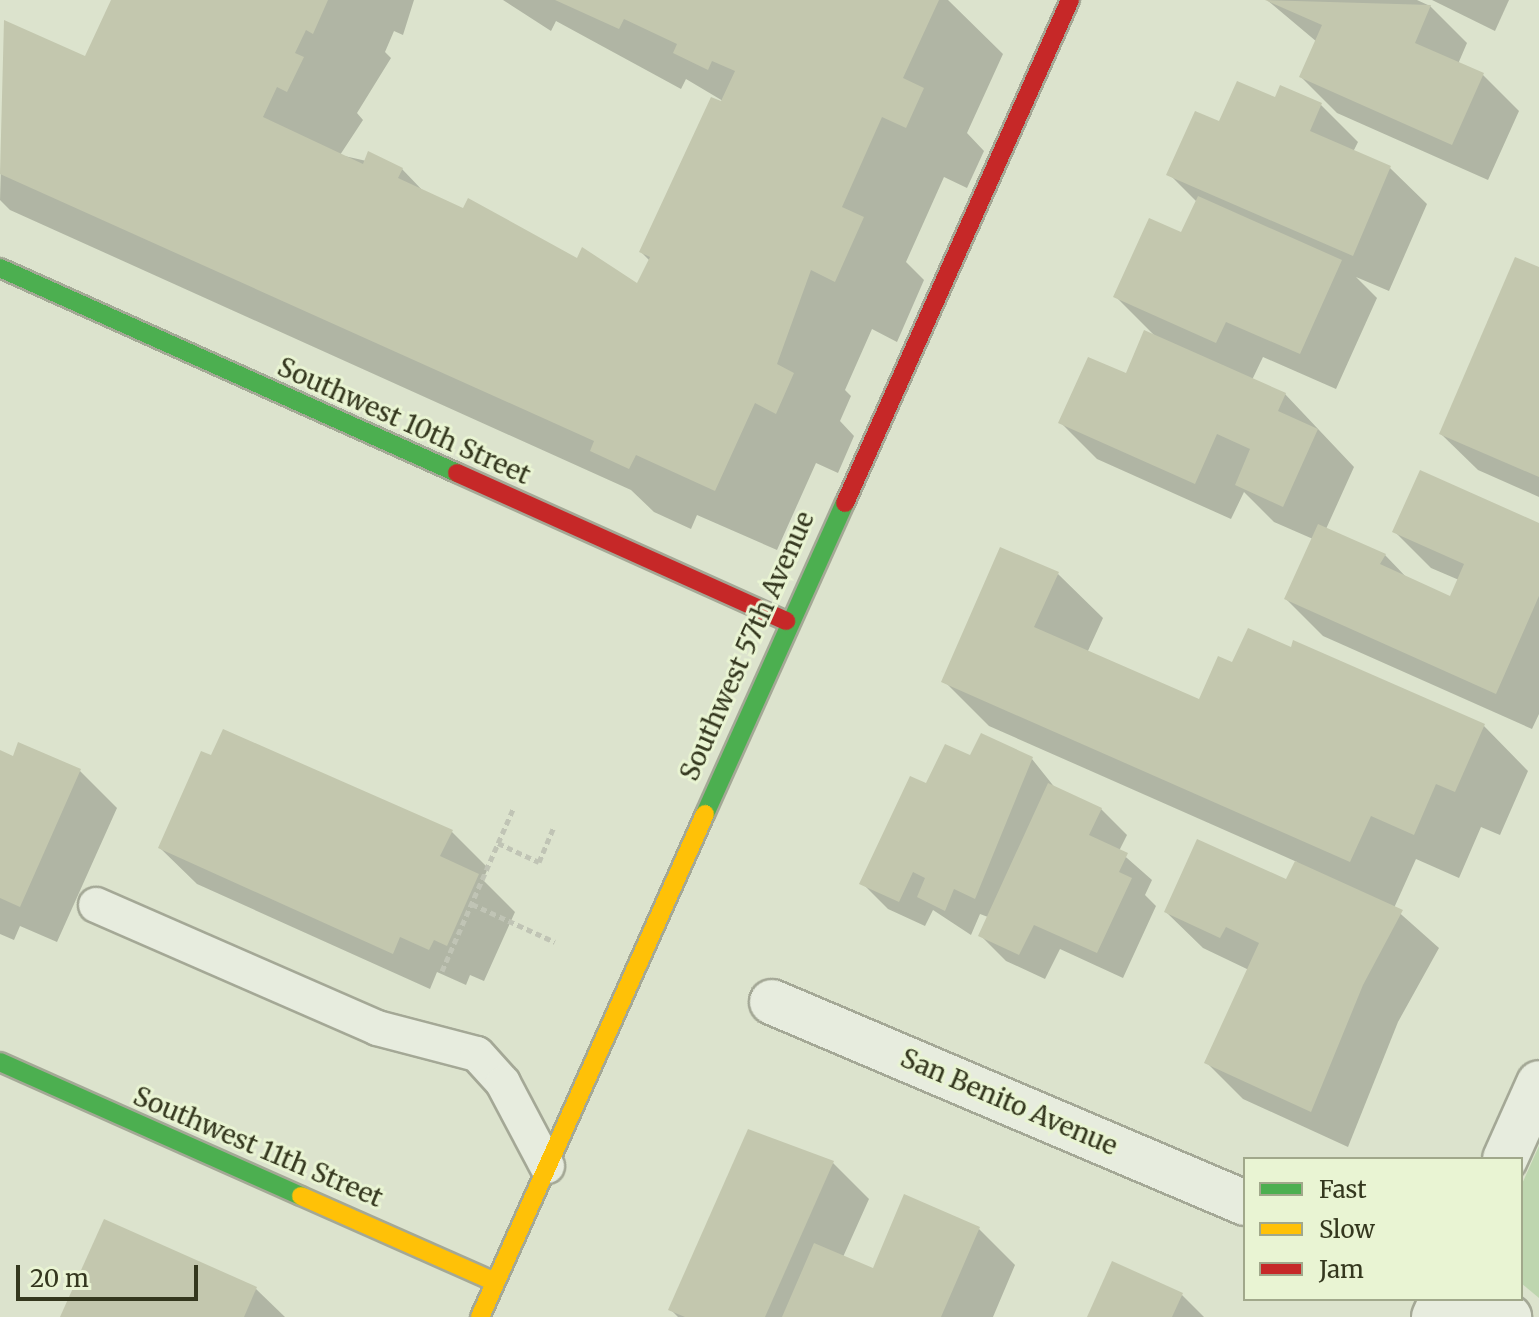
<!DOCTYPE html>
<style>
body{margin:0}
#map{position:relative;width:1539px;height:1317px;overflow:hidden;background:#dce3cd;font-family:Merriweather,serif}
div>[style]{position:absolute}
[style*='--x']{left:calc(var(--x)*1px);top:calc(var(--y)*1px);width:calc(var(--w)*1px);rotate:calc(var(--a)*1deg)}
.green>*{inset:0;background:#bed6af}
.shadow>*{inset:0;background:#0003}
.building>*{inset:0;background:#c3c7ae}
.path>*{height:5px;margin-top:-2.5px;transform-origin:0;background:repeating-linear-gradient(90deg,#c0c4b5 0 6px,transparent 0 10px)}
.roads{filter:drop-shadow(2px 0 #a4a896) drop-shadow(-2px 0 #a4a896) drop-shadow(0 2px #a4a896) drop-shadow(0 -2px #a4a896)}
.lane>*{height:34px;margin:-17px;padding:0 17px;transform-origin:17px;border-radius:17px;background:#e7ecde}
.street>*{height:44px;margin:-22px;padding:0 22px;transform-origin:22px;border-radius:22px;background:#e7ecde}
.fast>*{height:18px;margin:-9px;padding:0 9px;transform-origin:9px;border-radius:9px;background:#4caf50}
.slow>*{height:18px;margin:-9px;padding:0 9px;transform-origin:9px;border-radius:9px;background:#ffc107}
.jam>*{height:18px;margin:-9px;padding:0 9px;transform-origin:9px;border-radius:9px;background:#c62828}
span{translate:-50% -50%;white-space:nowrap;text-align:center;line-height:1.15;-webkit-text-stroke:6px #e9f4d3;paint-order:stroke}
.street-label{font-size:26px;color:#34371e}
.legend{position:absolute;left:1243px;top:1157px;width:280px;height:144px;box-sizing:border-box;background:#e9f4d3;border:2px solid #a1a88b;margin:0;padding:10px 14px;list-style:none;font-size:24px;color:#34371e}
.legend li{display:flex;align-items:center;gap:16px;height:40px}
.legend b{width:40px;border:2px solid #a1a88b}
.scale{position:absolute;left:16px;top:1265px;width:182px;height:36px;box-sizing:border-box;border:4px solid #34371e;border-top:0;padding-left:10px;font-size:24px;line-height:28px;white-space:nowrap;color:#34371e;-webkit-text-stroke:6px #e9f4d3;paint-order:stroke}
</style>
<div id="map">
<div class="green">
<i style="clip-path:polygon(1539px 1146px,1539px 1298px,1521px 1283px,1521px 1186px)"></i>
</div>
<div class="shadow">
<i style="clip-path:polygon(113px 0,414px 0,403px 35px,394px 31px,385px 52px,391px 58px,357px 113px,363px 120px,340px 155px,402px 169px,425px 193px,638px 286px,650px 261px,641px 252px,723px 101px,686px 79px,681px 89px,556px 21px,551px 31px,503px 0,948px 0,1003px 54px,967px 133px,984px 151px,967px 188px,944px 177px,906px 262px,924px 280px,897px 342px,872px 329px,845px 390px,851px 396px,840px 421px,854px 436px,838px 473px,816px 463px,777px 550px,697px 515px,691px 529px,654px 512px,631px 490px,10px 210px,0 200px,5px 23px,86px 59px)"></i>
<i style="clip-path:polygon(1267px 0,1417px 0,1430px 6px,1467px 43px,1458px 64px,1483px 75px,1519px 111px,1488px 180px,1337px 113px,1301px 77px,1317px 42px)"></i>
<i style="clip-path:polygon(1432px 0,1509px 0,1495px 31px)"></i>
<i style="clip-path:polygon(1281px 87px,1321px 105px,1358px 142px,1353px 152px,1390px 168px,1427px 204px,1389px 291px,1356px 277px,1377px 298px,1336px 389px,1263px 357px,1252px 380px,1285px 394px,1354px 467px,1326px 529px,1385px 555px,1409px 580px,1451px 599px,1459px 580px,1431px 568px,1395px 532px,1539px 525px,1539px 714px,1532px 729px,1323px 636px,1286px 599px,1313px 539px,1274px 522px,1244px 492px,1231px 519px,1097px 459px,1061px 423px,1127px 375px,1156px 337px,1115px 296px,1182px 235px,1197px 202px,1169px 174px,1220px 124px,1276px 100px)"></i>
<i style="clip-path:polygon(1539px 269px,1539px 497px,1478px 470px,1441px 434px)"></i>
<i style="clip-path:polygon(1058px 574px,1103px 618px,1087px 653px,1200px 702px,1233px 664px,1484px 726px,1528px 771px,1500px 835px,1481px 827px,1459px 878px,1416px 859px,1394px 908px,1439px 948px,1398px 1022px,1348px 1147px,1243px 1099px,1207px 1063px,1249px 970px,1203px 948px,1166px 912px,1287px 882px,1297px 862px,989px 726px,944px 681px)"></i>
<i style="clip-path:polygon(19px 745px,80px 771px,117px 808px,57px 942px,20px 926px,14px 940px,0 934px,0 753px,14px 759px)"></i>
<i style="clip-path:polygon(971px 758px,1032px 759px,1056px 789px,1101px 809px,1127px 835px,1119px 851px,1152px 880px,1145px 895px,1156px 906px,1123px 978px,1060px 949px,1045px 979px,1006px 961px,980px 935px,988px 917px,980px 914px,971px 935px,933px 910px,925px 926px,888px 909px,862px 883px,926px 786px)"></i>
<i style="clip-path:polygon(452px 832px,488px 868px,483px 880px,515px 912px,484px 981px,470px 975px,466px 985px,437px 972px,430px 989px,197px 884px,160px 848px)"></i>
<i style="clip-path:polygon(833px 1163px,869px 1199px,843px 1257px,874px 1270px,979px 1229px,1015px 1265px,993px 1317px,678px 1317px,670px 1309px)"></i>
<i style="clip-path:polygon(105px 1222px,256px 1289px,285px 1317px,62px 1317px)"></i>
<i style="clip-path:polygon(1182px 1295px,1204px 1317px,1089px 1317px)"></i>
</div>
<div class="building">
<i style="clip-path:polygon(111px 0,328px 0,313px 34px,306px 30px,295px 53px,304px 57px,287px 92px,277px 87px,263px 117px,363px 164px,368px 151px,403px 168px,398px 178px,463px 208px,468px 198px,577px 258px,582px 247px,637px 283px,650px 257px,639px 252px,711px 97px,721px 101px,735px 71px,712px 61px,708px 70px,673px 53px,677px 44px,624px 19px,619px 29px,555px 0,939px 0,903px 78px,924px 88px,906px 128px,882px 117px,842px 207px,864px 217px,835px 282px,811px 270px,777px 364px,794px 373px,776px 414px,755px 403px,715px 491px,636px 455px,629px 469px,590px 451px,594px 441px,0 174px,4px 20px,85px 56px)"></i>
<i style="clip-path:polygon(1265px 0,1431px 5px,1415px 43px,1484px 73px,1452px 145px,1299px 77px,1322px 25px)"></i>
<i style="clip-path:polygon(1237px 81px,1275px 97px,1280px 85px,1322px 103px,1310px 131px,1391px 166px,1353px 256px,1166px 175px,1195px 111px,1219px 121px)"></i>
<i style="clip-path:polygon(1198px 196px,1342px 260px,1300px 354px,1226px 322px,1216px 343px,1113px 297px,1149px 218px,1181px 232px)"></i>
<i style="clip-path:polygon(1515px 257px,1539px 267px,1539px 477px,1439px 434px)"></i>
<i style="clip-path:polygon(1144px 330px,1286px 393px,1278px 411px,1318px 429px,1283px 507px,1235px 485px,1250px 449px,1217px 434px,1195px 484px,1058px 423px,1088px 357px,1126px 373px)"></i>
<i style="clip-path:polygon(1420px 470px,1539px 523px,1539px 596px,1496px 694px,1284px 599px,1318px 524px,1386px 554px,1380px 564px,1450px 596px,1464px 564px,1392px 532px)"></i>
<i style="clip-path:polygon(1000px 547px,1059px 572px,1034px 627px,1199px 699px,1218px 656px,1232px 662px,1248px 628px,1291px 647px,1293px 640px,1485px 724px,1455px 792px,1436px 784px,1414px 835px,1371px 816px,1350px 862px,941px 682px)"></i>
<i style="clip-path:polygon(223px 729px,453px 830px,440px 856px,479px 874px,447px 946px,434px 940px,429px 950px,400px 937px,393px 954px,158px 848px,201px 751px,211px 755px)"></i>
<i style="clip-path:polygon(981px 733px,1033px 757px,975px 899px,954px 889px,945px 911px,917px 897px,925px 878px,913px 872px,899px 902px,859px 884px,910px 776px,926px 783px,945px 744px,970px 755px)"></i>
<i style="clip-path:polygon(18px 742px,81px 769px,20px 907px,0 898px,0 750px,13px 756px)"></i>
<i style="clip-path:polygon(1048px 783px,1102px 808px,1089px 835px,1128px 853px,1119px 872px,1132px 878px,1097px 953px,1034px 925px,1019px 955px,978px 936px)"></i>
<i style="clip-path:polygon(1197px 839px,1286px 879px,1295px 861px,1403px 910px,1363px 985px,1311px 1112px,1204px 1063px,1259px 943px,1226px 927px,1220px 938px,1164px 912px)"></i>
<i style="clip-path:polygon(748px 1129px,834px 1161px,765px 1317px,685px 1317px,668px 1310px)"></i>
<i style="clip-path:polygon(904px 1194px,980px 1227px,941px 1317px,782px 1317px,814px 1243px,873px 1268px)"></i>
<i style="clip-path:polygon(104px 1219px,257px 1287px,244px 1317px,60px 1317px)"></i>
<i style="clip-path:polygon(1112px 1261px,1183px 1293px,1172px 1317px,1087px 1317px)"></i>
</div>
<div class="path">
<i style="--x:498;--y:843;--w:45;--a:24.9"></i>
<i style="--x:539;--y:862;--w:39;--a:-67"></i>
<i style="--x:472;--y:904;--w:91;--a:24.6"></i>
<i style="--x:442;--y:971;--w:179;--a:-66.3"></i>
</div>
<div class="roads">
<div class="lane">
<i style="--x:96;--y:905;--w:307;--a:23.6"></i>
<i style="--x:377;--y:1028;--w:103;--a:14.6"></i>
<i style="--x:477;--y:1054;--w:39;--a:48"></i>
<i style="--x:503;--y:1083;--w:94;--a:62.1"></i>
</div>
<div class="street">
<i style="--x:772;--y:1002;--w:514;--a:23.02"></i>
<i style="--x:1505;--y:1159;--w:83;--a:-65.9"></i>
<i style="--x:1467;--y:1299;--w:46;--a:23.2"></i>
<i style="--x:1434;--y:1317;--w:20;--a:-66"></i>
</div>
<div class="fast">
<i style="--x:0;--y:268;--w:501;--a:24.16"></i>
<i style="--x:705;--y:814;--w:341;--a:-65.8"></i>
<i style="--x:0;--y:1062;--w:329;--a:24"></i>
</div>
<div class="slow">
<i style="--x:301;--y:1196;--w:212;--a:23.9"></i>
<i style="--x:480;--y:1317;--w:551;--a:-65.9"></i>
</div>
<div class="jam">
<i style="--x:457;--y:473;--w:361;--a:24.2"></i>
<i style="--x:845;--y:503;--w:551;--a:-65.9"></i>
</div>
</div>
<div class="street-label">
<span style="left:404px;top:421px;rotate:24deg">Southwest 10th Street</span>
<span style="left:747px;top:646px;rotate:-66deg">Southwest 57th Avenue</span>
<span style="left:1009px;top:1102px;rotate:23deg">San Benito Avenue</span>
<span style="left:258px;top:1147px;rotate:23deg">Southwest 11th Street</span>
</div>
<ul class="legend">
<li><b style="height:10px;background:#4caf50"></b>Fast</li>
<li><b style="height:10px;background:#ffc107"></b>Slow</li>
<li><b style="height:10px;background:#c62828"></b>Jam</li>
</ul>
<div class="scale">20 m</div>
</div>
